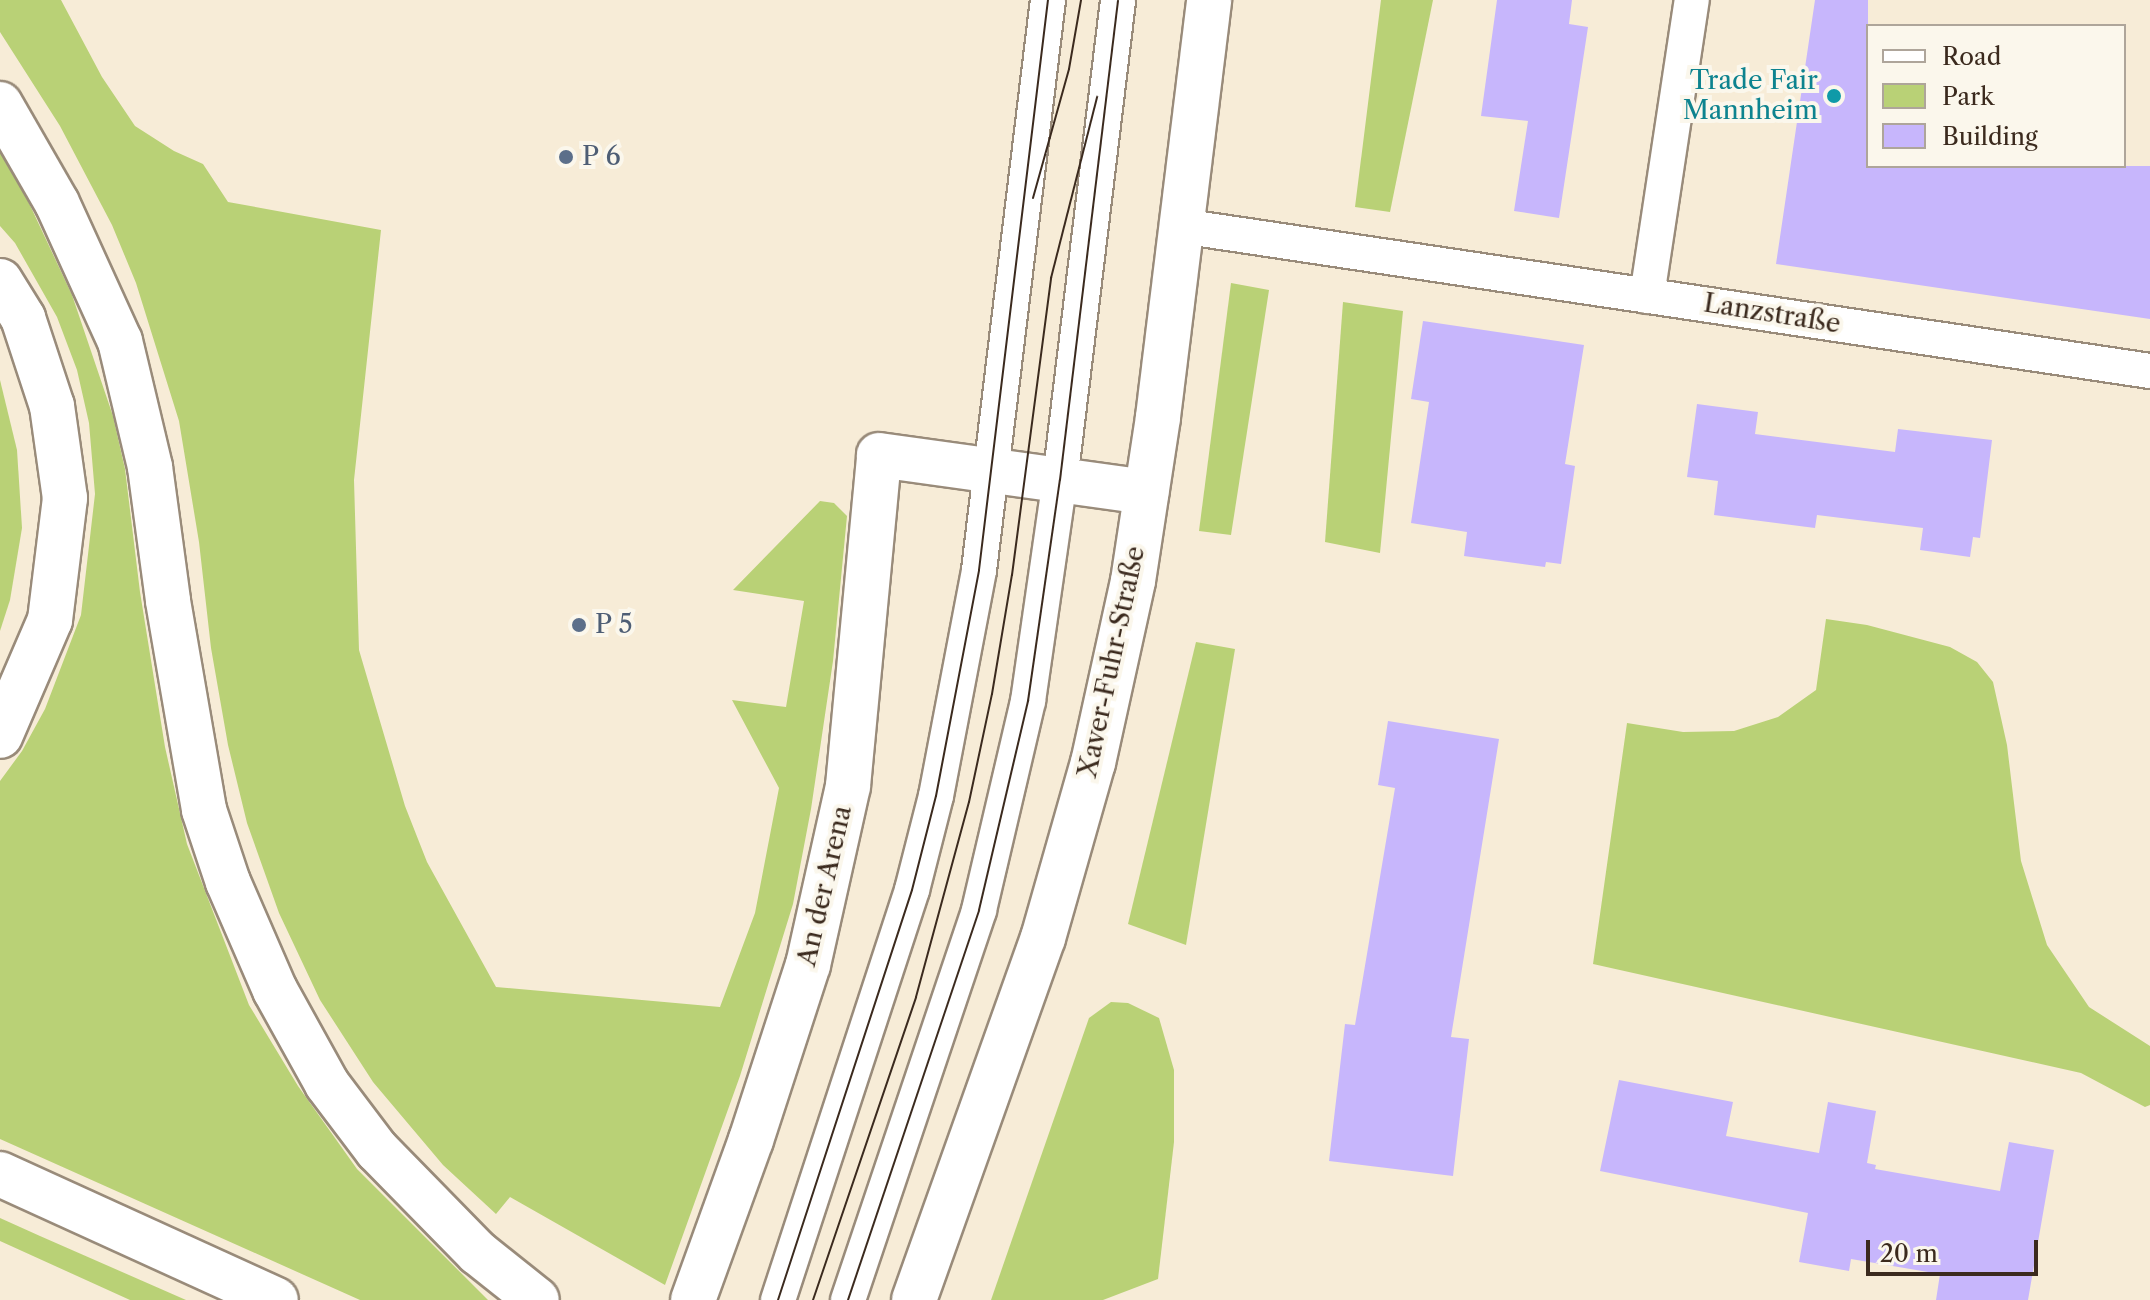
<!DOCTYPE html>
<meta charset="utf-8">
<style>
body{margin:0}
#map{position:relative;width:2150px;height:1300px;overflow:hidden;background:#f7ecd7;font-family:"Libre Caslon Text",serif}
div>[style]{position:absolute}
[style*='--x']{left:calc(var(--x)*1px);top:calc(var(--y)*1px);width:calc(var(--w)*1px);rotate:calc(var(--a)*1deg)}
.green>*{inset:0;background:#b9d176}
.building>*{inset:0;background:#c7b6fc}
.roads{filter:drop-shadow(2px 0 #998b7a) drop-shadow(-2px 0 #998b7a) drop-shadow(0 2px #998b7a) drop-shadow(0 -2px #998b7a)}
.lane>*{height:34px;margin:-17px;padding:0 17px;transform-origin:17px;border-radius:17px;background:#fff}
.street>*{height:44px;margin:-22px;padding:0 22px;transform-origin:22px;border-radius:22px;background:#fff}
.highway>*{height:44px;margin:-22px;padding:0 22px;transform-origin:22px;border-radius:22px;background:#fff}
.tram>*{height:2px;margin:-1px;padding:0 1px;transform-origin:1px;border-radius:1px;background:#3b2a1e}
.dots>*{width:22px;height:22px;translate:-50% -50%;box-sizing:border-box;border:4px solid #fbf7ec;border-radius:50%}
span{translate:-50% -50%;white-space:nowrap;text-align:center;line-height:1.15;-webkit-text-stroke:8px #fbf7ec;paint-order:stroke}
.culture-label{font-size:26px;color:#0d838f}
.right{translate:-100% -50%;text-align:right}
.service-label{font-size:26px;color:#4e5e75}
.left{translate:0 -50%;text-align:left}
.street-label{font-size:26px;color:#3b2a1e}
.legend{position:absolute;left:1866px;top:24px;width:260px;height:144px;box-sizing:border-box;background:#fbf7ec;border:2px solid #aea59a;margin:0;padding:10px 14px;list-style:none;font-size:24px;color:#3b2a1e}
.legend li{display:flex;align-items:center;gap:16px;height:40px}
.legend b{width:40px;border:2px solid #aea59a}
.scale{position:absolute;left:1866px;top:1240px;width:172px;height:36px;box-sizing:border-box;border:4px solid #3b2a1e;border-top:0;padding-left:10px;font-size:24px;line-height:28px;white-space:nowrap;color:#3b2a1e;-webkit-text-stroke:6px #fbf7ec;paint-order:stroke}
</style>
<div id="map">
<div class="green">
<i style="clip-path:polygon(0 0,61px 0,102px 77px,135px 126px,174px 151px,203px 164px,228px 202px,381px 230px,354px 480px,359px 650px,405px 806px,427px 862px,496px 987px,720px 1007px,755px 913px,779px 788px,732px 700px,786px 707px,804px 601px,733px 590px,820px 501px,834px 503px,847px 516px,833px 661px,811px 809px,793px 904px,740px 1076px,665px 1285px,510px 1197px,496px 1214px,443px 1165px,373px 1082px,320px 1000px,279px 913px,247px 823px,228px 745px,211px 648px,199px 542px,179px 421px,136px 283px,112px 225px,60px 126px,0 32px)"></i>
<i style="clip-path:polygon(1381px 0,1433px 0,1390px 212px,1355px 207px)"></i>
<i style="clip-path:polygon(0 152px,21px 186px,72px 295px,113px 416px,125px 469px,140px 592px,165px 747px,187px 844px,249px 1005px,298px 1086px,357px 1169px,488px 1300px,360px 1300px,0 1139px,0 781px,22px 751px,45px 709px,81px 615px,95px 494px,89px 423px,77px 370px,57px 317px,15px 243px,0 226px)"></i>
<i style="clip-path:polygon(1231px 283px,1269px 290px,1231px 535px,1199px 531px)"></i>
<i style="clip-path:polygon(1343px 302px,1403px 311px,1380px 553px,1325px 542px)"></i>
<i style="clip-path:polygon(0 380px,17px 450px,22px 528px,10px 600px,0 631px)"></i>
<i style="clip-path:polygon(1826px 619px,1867px 625px,1950px 647px,1977px 662px,1993px 682px,2007px 745px,2021px 861px,2047px 945px,2089px 1007px,2150px 1046px,2150px 1105px,2145px 1107px,2081px 1073px,1593px 964px,1627px 723px,1683px 732px,1734px 731px,1778px 717px,1816px 690px)"></i>
<i style="clip-path:polygon(1196px 642px,1235px 649px,1186px 945px,1128px 924px)"></i>
<i style="clip-path:polygon(1111px 1002px,1128px 1003px,1159px 1018px,1174px 1070px,1174px 1142px,1158px 1279px,1103px 1300px,991px 1300px,1089px 1018px)"></i>
<i style="clip-path:polygon(0 1218px,40px 1236px,186px 1300px,130px 1300px,0 1241px)"></i>
</div>
<div class="building">
<i style="clip-path:polygon(1497px 0,1572px 0,1569px 24px,1588px 27px,1559px 218px,1514px 211px,1528px 121px,1481px 116px)"></i>
<i style="clip-path:polygon(1815px 0,1868px 0,1868px 166px,2150px 166px,2150px 319px,1776px 264px)"></i>
<i style="clip-path:polygon(1423px 321px,1584px 345px,1565px 464px,1575px 466px,1561px 564px,1546px 562px,1545px 567px,1464px 556px,1467px 532px,1411px 523px,1429px 402px,1411px 399px)"></i>
<i style="clip-path:polygon(1697px 404px,1758px 412px,1755px 434px,1895px 452px,1898px 429px,1992px 440px,1980px 538px,1973px 537px,1970px 557px,1920px 550px,1923px 528px,1817px 515px,1815px 528px,1714px 515px,1718px 481px,1687px 477px)"></i>
<i style="clip-path:polygon(1388px 721px,1499px 739px,1451px 1037px,1469px 1039px,1453px 1176px,1329px 1161px,1345px 1024px,1355px 1025px,1395px 788px,1378px 785px)"></i>
<i style="clip-path:polygon(1619px 1080px,1733px 1102px,1726px 1136px,1819px 1153px,1828px 1102px,1876px 1111px,1867px 1163px,1876px 1165px,1875px 1169px,2000px 1191px,2009px 1142px,2054px 1150px,2028px 1300px,1936px 1300px,1940px 1274px,1851px 1259px,1849px 1271px,1799px 1262px,1808px 1213px,1600px 1171px)"></i>
</div>
<div class="roads">
<div class="lane">
<i style="--x:1181;--y:226;--w:980;--a:8.51"></i>
<i style="--x:1647;--y:296;--w:299;--a:-81.4"></i>
<i style="--x:778;--y:1300;--w:431;--a:-71.9"></i>
<i style="--x:912;--y:890;--w:97;--a:-75.7"></i>
<i style="--x:936;--y:796;--w:230;--a:-79.2"></i>
<i style="--x:979;--y:570;--w:574;--a:-83.1"></i>
<i style="--x:848;--y:1300;--w:411;--a:-71.4"></i>
<i style="--x:979;--y:910;--w:215;--a:-76.8"></i>
<i style="--x:1028;--y:701;--w:223;--a:-81.8"></i>
<i style="--x:1060;--y:480;--w:483;--a:-83.1"></i>
</div>
<div class="street">
<i style="--x:693;--y:1300;--w:170;--a:-70.1"></i>
<i style="--x:751;--y:1140;--w:184;--a:-72"></i>
<i style="--x:808;--y:965;--w:183;--a:-77.4"></i>
<i style="--x:848;--y:786;--w:332;--a:-84.6"></i>
<i style="--x:879;--y:455;--w:270;--a:7.9"></i>
<i style="--x:914;--y:1300;--w:384;--a:-70.4"></i>
<i style="--x:1043;--y:938;--w:182;--a:-74.1"></i>
<i style="--x:1093;--y:763;--w:186;--a:-77.6"></i>
<i style="--x:1133;--y:581;--w:166;--a:-81.3"></i>
<i style="--x:1158;--y:417;--w:420;--a:-83"></i>
</div>
<div class="highway">
<i style="--x:0;--y:104;--w:114;--a:60.1"></i>
<i style="--x:57;--y:203;--w:152;--a:65.5"></i>
<i style="--x:120;--y:341;--w:130;--a:76.6"></i>
<i style="--x:150;--y:467;--w:135;--a:82.3"></i>
<i style="--x:168;--y:601;--w:212;--a:80.2"></i>
<i style="--x:204;--y:810;--w:76;--a:71.6"></i>
<i style="--x:228;--y:882;--w:118;--a:66.5"></i>
<i style="--x:275;--y:990;--w:107;--a:61"></i>
<i style="--x:327;--y:1084;--w:83;--a:52.9"></i>
<i style="--x:377;--y:1150;--w:144;--a:45.6"></i>
<i style="--x:478;--y:1253;--w:75;--a:38.5"></i>
<i style="--x:0;--y:281;--w:44;--a:58.1"></i>
<i style="--x:23;--y:318;--w:93;--a:71.8"></i>
<i style="--x:52;--y:406;--w:93;--a:82"></i>
<i style="--x:65;--y:498;--w:123;--a:97"></i>
<i style="--x:50;--y:620;--w:126;--a:113.3"></i>
<i style="--x:0;--y:1174;--w:303;--a:24.5"></i>
</div>
</div>
<div class="tram">
<i style="--x:1033;--y:198;--w:134;--a:-74.4"></i>
<i style="--x:1069;--y:69;--w:70;--a:-80.1"></i>
<i style="--x:778;--y:1300;--w:431;--a:-71.9"></i>
<i style="--x:912;--y:890;--w:97;--a:-75.7"></i>
<i style="--x:936;--y:796;--w:230;--a:-79.2"></i>
<i style="--x:979;--y:570;--w:574;--a:-83.1"></i>
<i style="--x:813;--y:1300;--w:320;--a:-71.2"></i>
<i style="--x:916;--y:997;--w:202;--a:-74.8"></i>
<i style="--x:969;--y:802;--w:110;--a:-78"></i>
<i style="--x:992;--y:694;--w:121;--a:-80.5"></i>
<i style="--x:1012;--y:575;--w:300;--a:-82.5"></i>
<i style="--x:1051;--y:278;--w:187;--a:-75.7"></i>
<i style="--x:848;--y:1300;--w:411;--a:-71.4"></i>
<i style="--x:979;--y:910;--w:215;--a:-76.8"></i>
<i style="--x:1028;--y:701;--w:223;--a:-81.8"></i>
<i style="--x:1060;--y:480;--w:483;--a:-83.1"></i>
</div>
<div class="dots">
<i style="left:1834px;top:96px;background:#0f9aa8"></i>
<i style="left:566px;top:157px;background:#5c6f8a"></i>
<i style="left:579px;top:625px;background:#5c6f8a"></i>
</div>
<div class="culture-label">
<span class="right" style="left:1818px;top:96px">Trade Fair<br>Mannheim</span>
</div>
<div class="service-label">
<span class="left" style="left:582px;top:157px">P 6</span>
<span class="left" style="left:595px;top:625px">P 5</span>
</div>
<div class="street-label">
<span style="left:1772px;top:314px;rotate:9deg">Lanzstraße</span>
<span style="left:1112px;top:662px;rotate:-78deg">Xaver-Fuhr-Straße</span>
<span style="left:825px;top:886px;rotate:-77deg">An der Arena</span>
</div>
<ul class="legend">
<li><b style="height:10px;background:#fff"></b>Road</li>
<li><b style="height:22px;background:#b9d176"></b>Park</li>
<li><b style="height:22px;background:#c7b6fc"></b>Building</li>
</ul>
<div class="scale">20 m</div>
</div>
